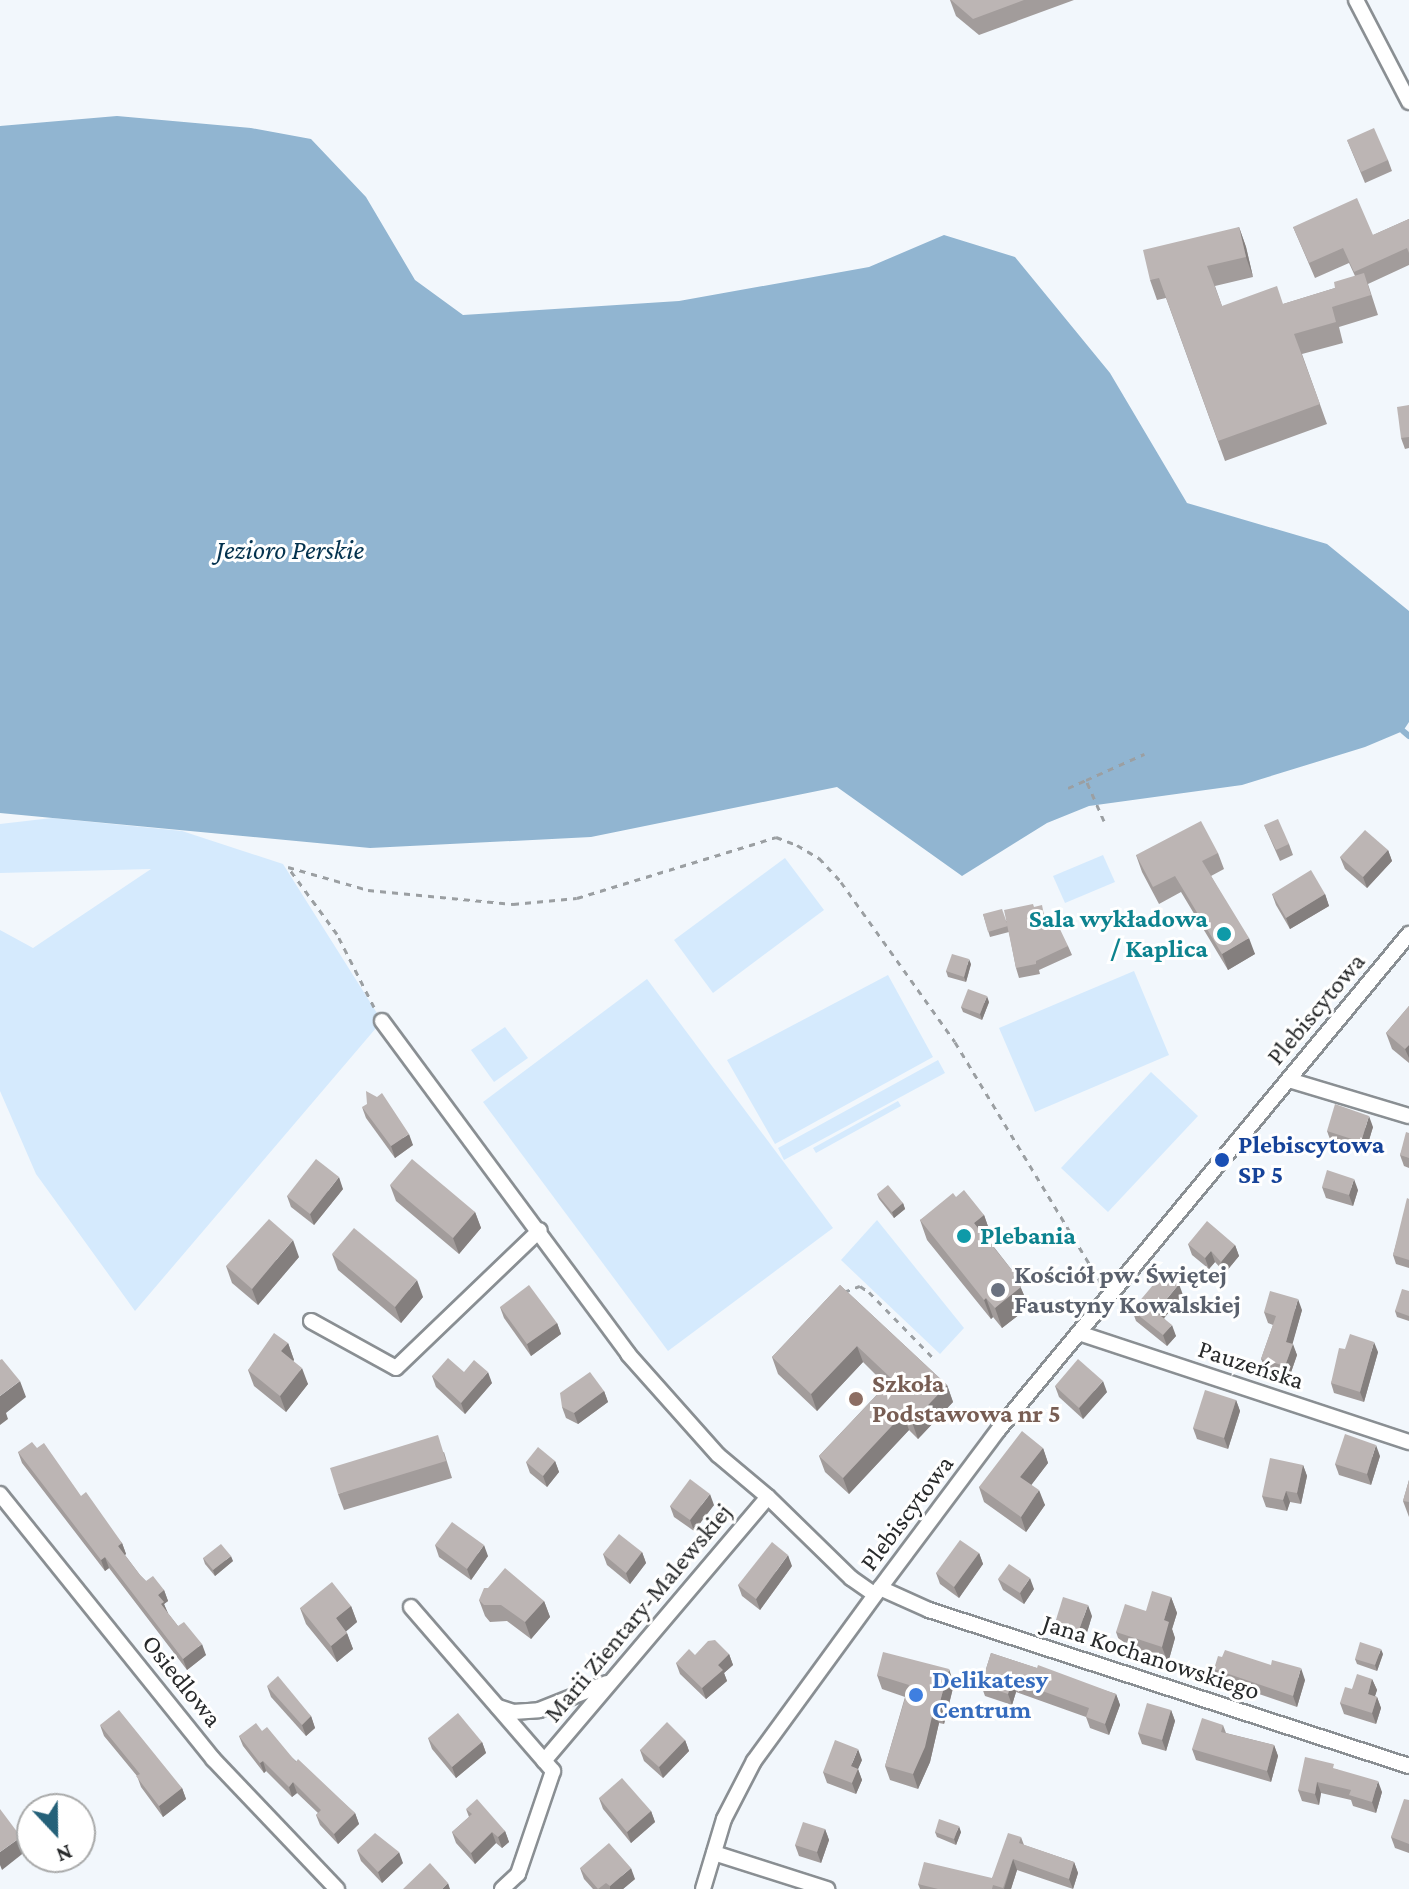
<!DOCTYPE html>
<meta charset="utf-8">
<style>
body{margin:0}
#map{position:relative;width:1409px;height:1889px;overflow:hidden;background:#f2f7fc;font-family:"Crimson Pro",serif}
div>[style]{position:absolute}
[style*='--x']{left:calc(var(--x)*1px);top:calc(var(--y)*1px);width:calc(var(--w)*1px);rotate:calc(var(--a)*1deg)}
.green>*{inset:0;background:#d5eafd}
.water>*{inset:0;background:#91b5d1}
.stream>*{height:6px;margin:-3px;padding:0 3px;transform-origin:3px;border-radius:3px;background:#91b5d1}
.path>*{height:3px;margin-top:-1.5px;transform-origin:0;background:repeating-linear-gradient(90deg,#9b9fa2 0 6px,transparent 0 12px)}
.roads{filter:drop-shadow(2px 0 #8a8f93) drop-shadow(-2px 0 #8a8f93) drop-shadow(0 2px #8a8f93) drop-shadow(0 -2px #8a8f93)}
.street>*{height:14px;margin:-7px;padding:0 7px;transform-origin:7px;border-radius:7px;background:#fff}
.wall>*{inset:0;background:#a29c9b}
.shaded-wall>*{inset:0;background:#847f7e}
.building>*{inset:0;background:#bcb5b4}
.dots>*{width:22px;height:22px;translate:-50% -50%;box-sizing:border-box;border:4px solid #fff;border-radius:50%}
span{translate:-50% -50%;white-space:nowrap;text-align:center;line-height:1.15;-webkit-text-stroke:6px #fff;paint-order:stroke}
.culture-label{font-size:26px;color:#0d838f;font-weight:700}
.right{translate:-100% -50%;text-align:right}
.left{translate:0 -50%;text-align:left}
.street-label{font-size:26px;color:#282a2b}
.transit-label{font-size:26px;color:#164399;font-weight:700}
.worship-label{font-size:26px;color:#5b616d;font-weight:700}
.education-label{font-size:26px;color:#785e54;font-weight:700}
.shop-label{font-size:26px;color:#366cbe;font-weight:700}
.water-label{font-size:28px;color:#04324e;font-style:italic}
.north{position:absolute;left:16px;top:1793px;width:80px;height:80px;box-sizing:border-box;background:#fff;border:2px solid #a9aaaa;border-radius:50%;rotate:158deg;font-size:22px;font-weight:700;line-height:32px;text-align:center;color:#282a2b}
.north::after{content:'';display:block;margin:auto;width:28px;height:36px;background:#256179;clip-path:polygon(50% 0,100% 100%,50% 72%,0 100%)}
</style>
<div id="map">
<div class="green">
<i style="clip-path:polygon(52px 818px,182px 831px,283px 864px,382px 1021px,135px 1311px,36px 1174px,0 1091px,0 930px,33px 948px,151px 869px,0 873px,0 824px)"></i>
<i style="clip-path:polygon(1103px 855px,1115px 882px,1065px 903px,1053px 876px)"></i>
<i style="clip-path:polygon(785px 858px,824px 910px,713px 993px,674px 940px)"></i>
<i style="clip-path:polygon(1134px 971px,1169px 1055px,1035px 1112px,999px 1028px)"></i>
<i style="clip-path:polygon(888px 975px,933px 1057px,775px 1144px,727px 1060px)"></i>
<i style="clip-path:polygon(647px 979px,833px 1228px,668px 1351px,483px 1102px)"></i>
<i style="clip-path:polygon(505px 1027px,528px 1058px,494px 1082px,471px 1050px)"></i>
<i style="clip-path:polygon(938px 1060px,945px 1073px,784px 1160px,778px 1148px)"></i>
<i style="clip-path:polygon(1151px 1072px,1198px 1116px,1108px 1212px,1061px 1168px)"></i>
<i style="clip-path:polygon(898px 1101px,901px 1106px,816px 1153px,813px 1148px)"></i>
<i style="clip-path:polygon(877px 1220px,964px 1328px,940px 1354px,841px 1260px)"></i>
</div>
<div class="water">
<i style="clip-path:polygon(117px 116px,251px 128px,311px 139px,366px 197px,415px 280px,463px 315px,679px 301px,869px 267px,944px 235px,1015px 257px,1110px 373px,1187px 503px,1327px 544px,1409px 611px,1409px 722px,1403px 731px,1365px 747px,1242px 785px,1089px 806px,1047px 823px,962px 876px,837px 787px,591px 837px,370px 848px,0 813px,0 126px)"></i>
</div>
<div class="stream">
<i style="--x:1403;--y:731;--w:8;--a:40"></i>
</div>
<div class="path">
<i style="--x:1068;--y:788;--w:20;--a:-24"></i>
<i style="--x:1104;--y:821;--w:45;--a:-113.7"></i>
<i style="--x:1086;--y:780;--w:64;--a:-24.1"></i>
<i style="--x:374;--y:1007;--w:82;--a:-116.9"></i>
<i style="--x:337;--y:934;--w:83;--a:-126.2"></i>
<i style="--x:288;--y:867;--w:83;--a:16"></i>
<i style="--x:368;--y:890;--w:146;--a:5.5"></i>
<i style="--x:513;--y:904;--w:64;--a:-5.4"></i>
<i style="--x:577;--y:898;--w:208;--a:-17"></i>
<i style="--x:776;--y:837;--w:22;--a:21"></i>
<i style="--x:797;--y:845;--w:26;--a:31"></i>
<i style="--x:819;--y:858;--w:33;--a:47"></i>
<i style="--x:841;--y:882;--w:196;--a:54.5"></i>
<i style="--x:955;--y:1042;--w:282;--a:58.8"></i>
<i style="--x:844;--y:1292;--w:17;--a:-21"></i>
<i style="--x:860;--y:1286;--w:11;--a:34"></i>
<i style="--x:869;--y:1292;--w:96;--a:45.8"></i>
</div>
<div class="roads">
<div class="street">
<i style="--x:1356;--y:0;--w:115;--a:62.5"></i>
<i style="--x:382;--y:1021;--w:414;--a:53.5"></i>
<i style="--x:628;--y:1354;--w:135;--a:48.3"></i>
<i style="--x:718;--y:1455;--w:65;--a:40"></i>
<i style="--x:768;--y:1497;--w:116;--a:44.3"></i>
<i style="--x:851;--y:1578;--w:29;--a:35"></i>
<i style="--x:1289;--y:1080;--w:125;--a:16.7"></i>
<i style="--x:311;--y:1321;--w:97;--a:28.9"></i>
<i style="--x:396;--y:1368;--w:199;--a:-43.8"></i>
<i style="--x:1079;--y:1333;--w:348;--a:18.3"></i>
<i style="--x:0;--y:1494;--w:340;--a:51.2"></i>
<i style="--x:213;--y:1759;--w:180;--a:46.4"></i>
<i style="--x:880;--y:1588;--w:54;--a:24.2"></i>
<i style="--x:929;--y:1610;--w:505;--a:18"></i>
<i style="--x:411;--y:1607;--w:217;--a:49.1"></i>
<i style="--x:553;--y:1771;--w:109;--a:108.8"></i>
<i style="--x:518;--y:1874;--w:22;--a:137"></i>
<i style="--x:498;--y:1707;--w:16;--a:18"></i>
<i style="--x:513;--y:1712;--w:26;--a:-4"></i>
<i style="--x:539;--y:1710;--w:73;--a:-21.7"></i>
<i style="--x:544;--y:1761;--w:346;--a:-49.7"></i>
<i style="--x:714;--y:1853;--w:119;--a:17.7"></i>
<i style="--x:703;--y:1889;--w:73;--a:-73.3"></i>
<i style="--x:724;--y:1819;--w:65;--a:-62.7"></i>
<i style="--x:754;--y:1761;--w:214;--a:-53.9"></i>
<i style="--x:880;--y:1588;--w:199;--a:-53.2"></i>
<i style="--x:999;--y:1429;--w:643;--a:-50.37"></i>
</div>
</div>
<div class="wall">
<i style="clip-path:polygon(950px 0,1074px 0,979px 35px,956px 16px)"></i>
<i style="clip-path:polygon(1347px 140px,1388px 160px,1392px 171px,1365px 183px)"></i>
<i style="clip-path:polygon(1409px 219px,1409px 265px,1368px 284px,1378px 315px,1339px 327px,1343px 343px,1302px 354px,1327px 424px,1225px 461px,1166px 298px,1157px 300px,1150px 280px,1239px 227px,1246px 247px,1253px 277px,1215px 286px,1222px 306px,1283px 304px,1335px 288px,1355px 276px,1349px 263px,1315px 278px,1293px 227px,1373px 235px)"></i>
<i style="clip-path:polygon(1409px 405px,1409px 448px,1405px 449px,1401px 438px)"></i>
<i style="clip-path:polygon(1264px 825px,1289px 844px,1293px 855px,1280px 861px)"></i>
<i style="clip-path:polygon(1388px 850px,1392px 861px,1367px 888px,1345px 869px,1340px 857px)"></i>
<i style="clip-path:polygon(1218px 853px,1224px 869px,1211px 876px,1255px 954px,1228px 970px,1181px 892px,1159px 904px,1142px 872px,1136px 855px)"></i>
<i style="clip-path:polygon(1272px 894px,1325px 894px,1329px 906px,1290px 929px,1276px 905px)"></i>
<i style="clip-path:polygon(1034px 907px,1045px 915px,1048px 929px,1068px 946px,1072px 955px,1039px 970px,1040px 974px,1019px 978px,1016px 968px,1009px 932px,990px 937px,983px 914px,1007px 921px)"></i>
<i style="clip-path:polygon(971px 964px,966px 982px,948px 977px,946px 971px)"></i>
<i style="clip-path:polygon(989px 1002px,982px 1020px,963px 1012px,961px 1007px)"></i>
<i style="clip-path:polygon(1409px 1006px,1409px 1063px,1392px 1049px,1386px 1033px)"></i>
<i style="clip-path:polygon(362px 1107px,413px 1145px,395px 1158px,366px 1118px)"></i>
<i style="clip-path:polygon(1373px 1127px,1365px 1153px,1331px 1142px,1327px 1131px)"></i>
<i style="clip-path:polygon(1409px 1133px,1409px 1168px,1404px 1166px,1400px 1155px)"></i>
<i style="clip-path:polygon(390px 1185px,475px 1212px,481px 1228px,459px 1254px,396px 1201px)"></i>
<i style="clip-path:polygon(1322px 1187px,1358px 1190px,1353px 1206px,1326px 1198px)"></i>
<i style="clip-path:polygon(343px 1189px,314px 1225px,291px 1207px,287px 1196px)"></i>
<i style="clip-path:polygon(877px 1194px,903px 1203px,905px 1209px,894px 1218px,879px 1199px)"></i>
<i style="clip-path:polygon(956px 1197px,984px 1215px,991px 1235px,987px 1238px,1015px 1274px,1029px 1307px,1002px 1328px,993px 1317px,991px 1319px,927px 1240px,920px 1220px)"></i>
<i style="clip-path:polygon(1409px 1199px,1409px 1268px,1396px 1264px,1393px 1255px)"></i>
<i style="clip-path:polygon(1188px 1244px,1235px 1245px,1239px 1256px,1225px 1273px,1215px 1262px,1209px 1269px,1192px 1255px)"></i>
<i style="clip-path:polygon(332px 1254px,423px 1297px,401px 1323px,338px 1270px)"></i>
<i style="clip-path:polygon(299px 1257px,258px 1305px,232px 1283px,226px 1266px)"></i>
<i style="clip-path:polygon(840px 1285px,947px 1385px,953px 1402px,918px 1439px,909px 1430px,849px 1494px,825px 1472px,819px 1456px,886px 1385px,863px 1362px,817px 1411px,778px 1374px,772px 1357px)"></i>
<i style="clip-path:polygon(1409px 1291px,1409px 1321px,1397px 1317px,1395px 1311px)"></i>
<i style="clip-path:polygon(1183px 1295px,1164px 1318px,1176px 1336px,1167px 1346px,1136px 1321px,1132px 1310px)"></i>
<i style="clip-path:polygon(500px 1307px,557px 1323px,561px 1334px,531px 1356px,504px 1318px)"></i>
<i style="clip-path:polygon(1302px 1310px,1292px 1344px,1297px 1355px,1289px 1378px,1266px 1370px,1261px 1359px,1273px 1325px,1268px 1323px,1264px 1312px)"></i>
<i style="clip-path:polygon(288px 1343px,294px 1360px,293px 1361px,308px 1384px,286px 1412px,254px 1386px,248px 1370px)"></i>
<i style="clip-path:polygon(1345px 1349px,1378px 1352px,1364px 1402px,1334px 1393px,1331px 1383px)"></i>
<i style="clip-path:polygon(464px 1372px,492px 1383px,465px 1414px,436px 1387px,432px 1376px)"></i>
<i style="clip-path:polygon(1055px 1386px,1107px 1392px,1083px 1419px,1059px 1397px)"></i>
<i style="clip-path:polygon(604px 1391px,608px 1402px,578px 1424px,566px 1418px,562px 1407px)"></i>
<i style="clip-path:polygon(1236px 1400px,1240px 1411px,1228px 1449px,1197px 1439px,1193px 1428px)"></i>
<i style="clip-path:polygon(37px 1448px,122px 1543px,126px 1554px,125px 1555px,140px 1575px,146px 1581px,164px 1590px,168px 1601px,164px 1604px,167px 1612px,178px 1626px,206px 1655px,187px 1670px,109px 1568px,105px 1571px,22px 1463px,18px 1452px)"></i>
<i style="clip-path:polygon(1043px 1448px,1048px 1463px,1031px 1485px,1045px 1505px,1026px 1532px,984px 1502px,979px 1487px)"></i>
<i style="clip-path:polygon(444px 1452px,452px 1478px,344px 1510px,338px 1494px)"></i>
<i style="clip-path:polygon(1380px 1456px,1371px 1485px,1339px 1475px,1335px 1464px)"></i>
<i style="clip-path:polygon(555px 1461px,559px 1472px,547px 1487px,530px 1473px,526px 1462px)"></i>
<i style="clip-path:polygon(1303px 1465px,1307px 1476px,1301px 1504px,1290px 1502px,1287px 1511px,1266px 1507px,1262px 1496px)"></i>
<i style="clip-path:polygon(1409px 1480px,1409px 1517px,1403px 1501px)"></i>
<i style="clip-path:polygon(714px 1505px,694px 1531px,674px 1517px,670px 1506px)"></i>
<i style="clip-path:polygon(435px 1545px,488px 1556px,471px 1580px,439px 1557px)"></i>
<i style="clip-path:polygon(642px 1552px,646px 1563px,630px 1584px,607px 1565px,603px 1554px)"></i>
<i style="clip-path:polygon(979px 1553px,983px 1564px,959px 1598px,940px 1584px,936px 1573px)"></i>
<i style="clip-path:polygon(203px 1558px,233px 1561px,215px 1576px,205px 1564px)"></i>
<i style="clip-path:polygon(792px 1566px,760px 1610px,742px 1596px,738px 1585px)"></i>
<i style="clip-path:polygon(998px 1579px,1034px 1589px,1024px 1604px,1003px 1590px)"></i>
<i style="clip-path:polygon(1171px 1597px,1177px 1613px,1172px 1629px,1175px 1638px,1168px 1663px,1122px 1649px,1116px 1632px,1146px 1611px)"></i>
<i style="clip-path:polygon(479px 1600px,544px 1601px,550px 1617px,531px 1639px,507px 1621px,490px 1622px,485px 1616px)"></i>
<i style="clip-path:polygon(351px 1606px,357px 1622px,346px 1631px,353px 1649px,337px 1662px,306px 1624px,300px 1608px)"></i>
<i style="clip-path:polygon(1092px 1616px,1084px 1642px,1059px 1634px,1055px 1623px)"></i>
<i style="clip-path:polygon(991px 1653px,1116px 1694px,1120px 1705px,1109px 1735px,1090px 1728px,1086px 1717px,1016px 1692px,1012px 1705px,985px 1696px,981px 1685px)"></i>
<i style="clip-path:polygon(729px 1654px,733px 1665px,724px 1673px,727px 1681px,706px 1699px,680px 1674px,676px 1663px,695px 1655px)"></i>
<i style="clip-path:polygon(1383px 1654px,1377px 1671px,1357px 1664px,1355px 1659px)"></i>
<i style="clip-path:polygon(1214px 1669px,1305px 1680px,1297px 1707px,1218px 1680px)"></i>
<i style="clip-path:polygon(877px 1675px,954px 1684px,944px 1724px,939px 1723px,930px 1762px,918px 1789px,890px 1780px,885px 1766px,905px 1697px,882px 1689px)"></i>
<i style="clip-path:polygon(1372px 1679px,1377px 1690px,1375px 1696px,1377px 1697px,1381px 1708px,1376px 1724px,1344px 1714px,1340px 1703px,1352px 1689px)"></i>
<i style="clip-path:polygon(267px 1686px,311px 1716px,315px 1728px,306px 1736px,271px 1697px)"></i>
<i style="clip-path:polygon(1171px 1710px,1175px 1721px,1166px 1751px,1142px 1744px,1138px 1733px)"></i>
<i style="clip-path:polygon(100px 1725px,182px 1788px,186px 1799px,163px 1817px,141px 1787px,137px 1776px,104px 1736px)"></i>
<i style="clip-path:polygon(1223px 1725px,1226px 1733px,1274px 1745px,1278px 1756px,1271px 1782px,1196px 1760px,1192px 1749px)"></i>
<i style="clip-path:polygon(262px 1731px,355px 1813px,359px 1824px,338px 1844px,320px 1825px,316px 1815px,318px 1813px,297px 1793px,292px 1797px,266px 1771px,264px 1773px,243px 1746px,239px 1736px)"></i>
<i style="clip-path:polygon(428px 1738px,482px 1742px,486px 1753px,456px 1778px,432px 1749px)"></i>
<i style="clip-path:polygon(685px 1740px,689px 1751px,663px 1778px,644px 1761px,640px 1750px)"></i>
<i style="clip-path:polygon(862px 1760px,858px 1769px,862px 1780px,856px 1794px,827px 1783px,823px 1772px)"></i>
<i style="clip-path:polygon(1336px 1769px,1382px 1792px,1376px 1813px,1353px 1806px,1351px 1800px,1321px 1793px,1319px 1805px,1302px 1801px,1298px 1790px)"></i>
<i style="clip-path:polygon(599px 1798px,651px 1811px,655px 1822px,631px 1843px,603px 1809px)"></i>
<i style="clip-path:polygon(1409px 1800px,1409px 1853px,1395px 1848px,1391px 1837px)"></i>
<i style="clip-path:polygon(466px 1809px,505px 1831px,509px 1842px,502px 1848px,496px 1843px,475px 1864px,456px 1843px,452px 1832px,469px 1817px)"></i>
<i style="clip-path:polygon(825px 1829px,829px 1840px,821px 1863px,799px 1856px,795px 1845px)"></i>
<i style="clip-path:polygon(935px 1832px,961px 1832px,956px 1845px,937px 1837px)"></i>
<i style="clip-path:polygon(1021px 1837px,1024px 1845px,1074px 1862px,1078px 1873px,1073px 1889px,1017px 1870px,1011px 1889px,920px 1889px,918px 1884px,992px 1878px)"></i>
<i style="clip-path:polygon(357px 1850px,403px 1863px,382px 1883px,361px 1861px)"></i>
<i style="clip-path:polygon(580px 1868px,635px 1879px,623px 1889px,593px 1889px,584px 1879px)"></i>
</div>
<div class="shaded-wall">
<i style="clip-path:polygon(1239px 227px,1246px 247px,1253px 277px,1246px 257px)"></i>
<i style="clip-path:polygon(1388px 850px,1392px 861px,1367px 888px,1363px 877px)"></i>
<i style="clip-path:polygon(1325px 894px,1329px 906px,1290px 929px,1286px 918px)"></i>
<i style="clip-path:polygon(1249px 938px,1255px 954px,1228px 970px,1222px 954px)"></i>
<i style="clip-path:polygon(969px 959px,971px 964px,966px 982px,964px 977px)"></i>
<i style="clip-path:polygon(987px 996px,989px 1002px,982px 1020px,980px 1014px)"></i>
<i style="clip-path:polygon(1409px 1045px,1409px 1058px,1405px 1049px)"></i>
<i style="clip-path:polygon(1369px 1116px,1373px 1127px,1365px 1153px,1361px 1142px)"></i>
<i style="clip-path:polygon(409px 1134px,413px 1145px,395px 1158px,391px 1146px)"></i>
<i style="clip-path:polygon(339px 1177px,343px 1189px,314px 1225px,310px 1214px)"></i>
<i style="clip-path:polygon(1354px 1179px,1358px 1190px,1353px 1206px,1349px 1195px)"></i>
<i style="clip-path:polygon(903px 1203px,905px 1209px,894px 1218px,892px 1212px)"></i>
<i style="clip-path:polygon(475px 1212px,481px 1228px,459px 1254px,453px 1238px)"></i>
<i style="clip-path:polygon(984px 1215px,991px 1235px,981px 1242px,974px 1223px)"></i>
<i style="clip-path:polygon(293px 1240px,299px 1257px,258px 1305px,252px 1289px)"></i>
<i style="clip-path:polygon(1235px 1245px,1239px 1256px,1225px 1273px,1221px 1262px)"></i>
<i style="clip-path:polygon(1211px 1251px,1215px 1262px,1209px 1269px,1205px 1258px)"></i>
<i style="clip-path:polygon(1015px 1274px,1029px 1307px,1002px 1328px,995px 1308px)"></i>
<i style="clip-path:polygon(417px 1280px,423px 1297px,401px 1323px,395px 1307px)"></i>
<i style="clip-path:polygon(1179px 1284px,1183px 1295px,1160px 1323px,1156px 1312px)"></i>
<i style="clip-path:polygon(986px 1298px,993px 1317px,991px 1319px,984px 1300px)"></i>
<i style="clip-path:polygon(1298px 1299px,1302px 1310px,1290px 1353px,1286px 1342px)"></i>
<i style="clip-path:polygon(557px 1323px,561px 1334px,531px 1356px,527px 1344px)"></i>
<i style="clip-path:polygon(1172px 1325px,1176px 1336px,1167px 1346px,1163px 1335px)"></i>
<i style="clip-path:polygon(1374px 1342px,1378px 1352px,1364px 1402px,1360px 1392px)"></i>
<i style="clip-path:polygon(288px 1343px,294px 1360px,287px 1368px,281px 1351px)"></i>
<i style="clip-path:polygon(1293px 1344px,1297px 1355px,1289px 1378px,1285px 1366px)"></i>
<i style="clip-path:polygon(857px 1346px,863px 1362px,817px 1411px,811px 1394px)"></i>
<i style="clip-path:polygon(302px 1368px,308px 1384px,286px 1412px,280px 1396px)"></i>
<i style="clip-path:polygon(488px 1372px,492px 1383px,465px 1414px,461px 1403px)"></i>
<i style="clip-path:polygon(20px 1381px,26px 1397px,6px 1413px,8px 1419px,0 1425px,0 1396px)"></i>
<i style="clip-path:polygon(1103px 1381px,1107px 1392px,1083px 1419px,1079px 1408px)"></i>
<i style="clip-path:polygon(947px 1385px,953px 1402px,918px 1439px,912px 1422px)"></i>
<i style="clip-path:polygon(604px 1391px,608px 1402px,578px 1424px,574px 1413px)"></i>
<i style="clip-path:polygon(1236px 1400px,1240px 1411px,1228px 1449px,1224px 1438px)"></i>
<i style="clip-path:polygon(903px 1414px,909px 1430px,849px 1494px,843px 1478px)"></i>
<i style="clip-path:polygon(1376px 1445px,1380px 1456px,1371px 1485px,1367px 1474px)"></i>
<i style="clip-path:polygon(1043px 1448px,1048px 1463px,1026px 1492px,1020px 1477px)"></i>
<i style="clip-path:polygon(555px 1461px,559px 1472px,547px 1487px,543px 1476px)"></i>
<i style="clip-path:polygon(1303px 1465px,1307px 1476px,1301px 1504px,1297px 1493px)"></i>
<i style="clip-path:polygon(1039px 1490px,1045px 1505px,1026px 1532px,1021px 1517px)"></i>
<i style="clip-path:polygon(1286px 1491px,1290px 1502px,1287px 1511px,1283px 1500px)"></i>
<i style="clip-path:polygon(710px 1494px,714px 1505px,694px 1531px,690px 1520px)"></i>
<i style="clip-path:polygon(122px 1543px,126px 1554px,122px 1557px,118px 1546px)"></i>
<i style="clip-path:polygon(484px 1545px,488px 1556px,471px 1580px,467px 1569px)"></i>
<i style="clip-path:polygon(642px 1552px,646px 1563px,630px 1584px,626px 1573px)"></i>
<i style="clip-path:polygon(979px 1553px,983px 1564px,959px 1598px,954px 1587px)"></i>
<i style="clip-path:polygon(788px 1555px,792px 1566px,760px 1610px,756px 1599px)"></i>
<i style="clip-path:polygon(231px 1556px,233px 1561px,215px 1576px,213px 1570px)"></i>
<i style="clip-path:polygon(105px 1557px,109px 1568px,105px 1571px,101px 1560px)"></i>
<i style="clip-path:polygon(1030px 1578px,1034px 1589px,1024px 1604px,1020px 1593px)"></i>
<i style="clip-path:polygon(164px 1590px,168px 1601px,164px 1604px,168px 1613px,165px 1615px,158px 1595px)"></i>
<i style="clip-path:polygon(1171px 1597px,1177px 1613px,1172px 1629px,1175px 1638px,1168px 1663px,1162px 1647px,1164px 1620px)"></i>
<i style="clip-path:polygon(544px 1601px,550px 1617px,531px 1639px,525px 1622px)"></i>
<i style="clip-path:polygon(1088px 1605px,1092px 1616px,1084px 1642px,1079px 1630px)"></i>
<i style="clip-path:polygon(351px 1606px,357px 1622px,342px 1635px,336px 1618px)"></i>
<i style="clip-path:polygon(347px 1633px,353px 1649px,337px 1662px,331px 1646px)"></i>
<i style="clip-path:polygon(202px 1644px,206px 1655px,187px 1670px,183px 1659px)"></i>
<i style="clip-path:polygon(1381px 1649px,1383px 1654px,1377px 1671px,1375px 1665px)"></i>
<i style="clip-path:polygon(729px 1654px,733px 1665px,724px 1673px,727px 1681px,706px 1699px,702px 1688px,718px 1665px)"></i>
<i style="clip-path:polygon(1301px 1668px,1305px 1680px,1297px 1707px,1293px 1696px)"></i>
<i style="clip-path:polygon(949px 1669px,954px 1684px,944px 1724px,938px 1709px)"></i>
<i style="clip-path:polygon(1372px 1679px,1377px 1690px,1372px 1705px,1368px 1694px)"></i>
<i style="clip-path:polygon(1012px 1680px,1016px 1692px,1012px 1705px,1008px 1694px)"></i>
<i style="clip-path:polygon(1116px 1694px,1120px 1705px,1109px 1735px,1105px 1724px)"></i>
<i style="clip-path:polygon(1377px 1697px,1381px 1708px,1376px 1724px,1372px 1713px)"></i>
<i style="clip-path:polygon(934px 1708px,939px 1723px,930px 1762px,918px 1789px,913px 1774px)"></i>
<i style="clip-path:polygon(1171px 1710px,1175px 1721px,1166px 1751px,1162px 1740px)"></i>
<i style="clip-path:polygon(311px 1716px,315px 1728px,306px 1736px,302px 1725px)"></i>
<i style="clip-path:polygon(685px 1740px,689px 1751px,663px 1778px,659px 1767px)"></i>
<i style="clip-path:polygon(482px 1742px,486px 1753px,456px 1778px,452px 1767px)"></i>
<i style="clip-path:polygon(1274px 1745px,1278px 1756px,1271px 1782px,1267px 1771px)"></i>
<i style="clip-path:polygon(858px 1749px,862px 1760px,858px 1769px,862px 1780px,856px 1794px,852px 1783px,851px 1766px)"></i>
<i style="clip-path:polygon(263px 1761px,266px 1771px,264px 1773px,260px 1763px)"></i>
<i style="clip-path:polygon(1378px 1781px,1382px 1792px,1376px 1813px,1372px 1802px)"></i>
<i style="clip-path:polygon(293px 1782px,297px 1793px,292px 1797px,289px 1787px)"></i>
<i style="clip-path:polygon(1317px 1782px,1321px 1793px,1319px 1805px,1315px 1794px)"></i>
<i style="clip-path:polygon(182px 1788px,186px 1799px,163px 1817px,159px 1806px)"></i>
<i style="clip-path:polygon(651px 1811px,655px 1822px,631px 1843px,627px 1832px)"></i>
<i style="clip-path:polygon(355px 1813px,359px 1824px,338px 1844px,334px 1834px)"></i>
<i style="clip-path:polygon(959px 1826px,961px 1832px,956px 1845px,954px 1839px)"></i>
<i style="clip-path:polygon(825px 1829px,829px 1840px,821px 1863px,817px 1852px)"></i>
<i style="clip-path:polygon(505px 1831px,509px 1842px,502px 1848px,498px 1837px)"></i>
<i style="clip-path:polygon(492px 1832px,496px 1843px,475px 1864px,471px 1853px)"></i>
<i style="clip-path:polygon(21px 1837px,26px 1851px,2px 1870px,0 1865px,0 1852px)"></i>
<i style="clip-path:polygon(399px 1852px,403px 1863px,382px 1883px,378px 1872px)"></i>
<i style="clip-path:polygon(1013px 1859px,1017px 1870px,1011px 1889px,1004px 1889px)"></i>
<i style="clip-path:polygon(1074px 1862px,1078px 1873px,1073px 1889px,1069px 1879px)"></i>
<i style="clip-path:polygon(631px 1868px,635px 1879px,623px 1889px,610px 1889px,610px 1886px)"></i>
<i style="clip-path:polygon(448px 1883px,450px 1889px,442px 1889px)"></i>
</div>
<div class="building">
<i style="clip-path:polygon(951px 0,1024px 0,973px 19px)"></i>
<i style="clip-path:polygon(1374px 128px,1388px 160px,1361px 172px,1347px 140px)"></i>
<i style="clip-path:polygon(1357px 198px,1373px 235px,1409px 219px,1409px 253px,1407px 248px,1354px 272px,1343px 248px,1309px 263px,1293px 227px)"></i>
<i style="clip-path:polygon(1239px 227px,1246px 257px,1207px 266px,1222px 306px,1277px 286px,1283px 304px,1335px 288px,1334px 282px,1364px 273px,1371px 295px,1332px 307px,1336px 322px,1294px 334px,1320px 404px,1218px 441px,1159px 278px,1150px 280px,1143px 250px)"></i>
<i style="clip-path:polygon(1409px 405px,1409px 437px,1401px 438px,1397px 407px)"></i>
<i style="clip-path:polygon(1278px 819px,1289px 844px,1276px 850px,1264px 825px)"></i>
<i style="clip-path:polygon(1201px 821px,1218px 853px,1202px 861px,1249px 938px,1222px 954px,1175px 876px,1153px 887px,1136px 855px)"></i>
<i style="clip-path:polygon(1365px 830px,1388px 850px,1363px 877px,1340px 857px)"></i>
<i style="clip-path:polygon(1311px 870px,1325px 894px,1286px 918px,1272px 894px)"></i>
<i style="clip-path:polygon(1033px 904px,1034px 907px,1042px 905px,1047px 930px,1058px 925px,1068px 946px,1036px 961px,1036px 964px,1016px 968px,1004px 910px)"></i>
<i style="clip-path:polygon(1002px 909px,1008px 926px,988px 932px,983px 914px)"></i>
<i style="clip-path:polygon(952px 954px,969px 959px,964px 977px,946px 971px)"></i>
<i style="clip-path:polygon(968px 989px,987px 996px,980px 1014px,961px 1007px)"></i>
<i style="clip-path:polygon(1409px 1006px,1409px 1045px,1405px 1049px,1386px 1033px)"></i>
<i style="clip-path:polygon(366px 1091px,377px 1097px,382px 1093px,409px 1134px,391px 1146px,362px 1107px,367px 1104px)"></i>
<i style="clip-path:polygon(1335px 1104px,1369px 1116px,1361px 1142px,1327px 1131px)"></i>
<i style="clip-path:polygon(1406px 1132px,1409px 1133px,1409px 1158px,1400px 1155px)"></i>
<i style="clip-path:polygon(316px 1159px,339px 1177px,310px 1214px,287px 1196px)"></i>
<i style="clip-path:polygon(412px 1159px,475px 1212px,453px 1238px,390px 1185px)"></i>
<i style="clip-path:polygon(1327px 1170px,1354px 1179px,1349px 1195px,1322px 1187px)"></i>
<i style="clip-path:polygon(888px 1185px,903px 1203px,892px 1212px,877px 1194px)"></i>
<i style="clip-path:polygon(964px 1190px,984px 1215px,974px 1223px,1015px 1274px,1013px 1277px,1021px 1287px,995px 1308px,986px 1298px,984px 1300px,920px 1220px,953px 1193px,956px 1197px)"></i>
<i style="clip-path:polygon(1407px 1198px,1409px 1199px,1409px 1260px,1393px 1255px)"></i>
<i style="clip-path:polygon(269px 1219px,293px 1240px,252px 1289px,226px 1266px)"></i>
<i style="clip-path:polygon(1207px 1221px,1235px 1245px,1221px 1262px,1211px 1251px,1205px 1258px,1188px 1244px)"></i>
<i style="clip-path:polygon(354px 1228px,417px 1280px,395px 1307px,332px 1254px)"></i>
<i style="clip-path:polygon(1164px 1272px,1179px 1284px,1156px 1312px,1172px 1325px,1163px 1335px,1132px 1310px)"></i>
<i style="clip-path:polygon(529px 1285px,557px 1323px,527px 1344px,500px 1307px)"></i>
<i style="clip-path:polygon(840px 1285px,947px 1385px,912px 1422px,903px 1414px,843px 1478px,819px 1456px,892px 1379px,857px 1346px,811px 1394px,772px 1357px)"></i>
<i style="clip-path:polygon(1402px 1289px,1409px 1291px,1409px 1316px,1395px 1311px)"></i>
<i style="clip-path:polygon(1270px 1291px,1298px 1299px,1286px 1342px,1293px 1344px,1285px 1366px,1261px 1359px,1276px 1316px,1264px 1312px)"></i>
<i style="clip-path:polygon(274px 1333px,288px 1343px,281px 1351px,302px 1368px,280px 1396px,248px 1370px)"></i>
<i style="clip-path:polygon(1350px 1334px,1374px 1342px,1360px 1392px,1331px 1383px,1339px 1348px,1345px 1349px)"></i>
<i style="clip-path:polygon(448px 1358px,464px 1372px,474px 1360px,488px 1372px,461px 1403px,432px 1376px)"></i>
<i style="clip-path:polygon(2px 1359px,20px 1381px,0 1396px,0 1360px)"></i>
<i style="clip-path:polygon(1078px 1359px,1103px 1381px,1079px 1408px,1055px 1386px)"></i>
<i style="clip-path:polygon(590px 1372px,604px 1391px,574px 1413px,562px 1407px,560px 1393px)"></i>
<i style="clip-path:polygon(1205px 1390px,1236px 1400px,1224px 1438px,1193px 1428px)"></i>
<i style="clip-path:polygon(1022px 1431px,1043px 1448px,1020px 1477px,1039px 1490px,1021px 1517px,979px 1487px)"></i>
<i style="clip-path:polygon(1345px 1434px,1376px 1445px,1367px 1474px,1335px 1464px)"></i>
<i style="clip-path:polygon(438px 1435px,446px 1461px,338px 1494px,330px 1468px)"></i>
<i style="clip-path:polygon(32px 1442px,37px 1448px,44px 1443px,81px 1496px,86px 1492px,122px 1543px,118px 1546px,140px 1575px,146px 1581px,153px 1576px,164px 1590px,158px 1595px,164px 1602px,161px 1604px,178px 1626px,184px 1622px,202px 1644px,183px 1659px,105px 1557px,101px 1560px,18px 1452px)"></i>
<i style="clip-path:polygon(538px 1447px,555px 1461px,543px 1476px,526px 1462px)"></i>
<i style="clip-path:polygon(1270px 1458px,1303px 1465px,1297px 1493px,1286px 1491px,1283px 1500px,1262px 1496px)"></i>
<i style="clip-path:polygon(690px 1479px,710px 1494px,690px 1520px,670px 1506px)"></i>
<i style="clip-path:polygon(1409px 1480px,1409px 1502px,1403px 1501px)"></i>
<i style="clip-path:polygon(452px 1522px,484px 1545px,467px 1569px,435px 1545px)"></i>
<i style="clip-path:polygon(619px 1534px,642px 1552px,626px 1573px,603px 1554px)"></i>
<i style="clip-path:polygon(960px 1540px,979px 1553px,954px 1587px,936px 1573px)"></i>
<i style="clip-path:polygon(772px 1542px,788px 1555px,756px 1599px,738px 1585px)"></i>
<i style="clip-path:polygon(221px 1544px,231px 1556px,213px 1570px,203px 1558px)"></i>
<i style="clip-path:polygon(1009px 1564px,1030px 1578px,1020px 1593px,998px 1579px)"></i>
<i style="clip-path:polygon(505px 1568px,544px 1601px,525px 1622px,501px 1605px,484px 1605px,479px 1600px,484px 1588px,488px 1588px)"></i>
<i style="clip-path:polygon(332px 1582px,351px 1606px,336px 1618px,347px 1633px,331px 1646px,300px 1608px)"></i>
<i style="clip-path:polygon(1152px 1591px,1171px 1597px,1164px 1620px,1169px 1622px,1162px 1647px,1116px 1632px,1125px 1604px,1146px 1611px)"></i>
<i style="clip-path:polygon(1063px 1597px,1088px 1605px,1079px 1630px,1055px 1623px)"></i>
<i style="clip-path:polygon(715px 1640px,729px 1654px,718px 1665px,723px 1670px,702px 1688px,676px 1663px,689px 1649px,695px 1655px,708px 1641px)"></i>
<i style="clip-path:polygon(1360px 1642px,1381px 1649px,1375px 1665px,1355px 1659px)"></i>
<i style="clip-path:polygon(1225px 1650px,1271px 1665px,1272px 1660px,1301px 1668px,1293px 1696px,1214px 1669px,1218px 1656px,1222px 1657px)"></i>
<i style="clip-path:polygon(883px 1652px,949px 1669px,938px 1709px,934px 1708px,925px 1747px,913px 1774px,885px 1766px,909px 1685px,877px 1675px)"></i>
<i style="clip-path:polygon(991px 1653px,1037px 1668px,1038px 1665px,1116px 1694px,1105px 1724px,1086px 1717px,1089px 1708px,1012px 1680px,1008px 1694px,981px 1685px)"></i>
<i style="clip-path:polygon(1357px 1674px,1372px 1679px,1368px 1694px,1377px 1697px,1372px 1713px,1340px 1703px,1345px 1687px,1352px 1689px)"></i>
<i style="clip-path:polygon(278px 1676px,311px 1716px,302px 1725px,267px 1686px)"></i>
<i style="clip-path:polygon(1147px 1703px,1171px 1710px,1162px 1740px,1138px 1733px)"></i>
<i style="clip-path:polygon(119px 1710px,182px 1788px,159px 1806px,136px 1776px,140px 1774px,100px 1725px)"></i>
<i style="clip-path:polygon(458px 1713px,482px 1742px,452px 1767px,428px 1738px)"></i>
<i style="clip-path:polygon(1202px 1718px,1223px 1725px,1221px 1732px,1274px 1745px,1267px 1771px,1192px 1749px)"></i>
<i style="clip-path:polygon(667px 1722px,685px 1740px,659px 1767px,640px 1750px)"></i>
<i style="clip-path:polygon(256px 1723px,262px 1731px,267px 1727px,296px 1762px,298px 1759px,355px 1813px,334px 1834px,316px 1815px,321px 1810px,293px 1782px,289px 1787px,263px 1761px,260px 1763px,239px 1736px)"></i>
<i style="clip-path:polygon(835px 1740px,858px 1749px,851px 1766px,858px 1769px,852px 1783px,823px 1772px)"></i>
<i style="clip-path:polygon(1305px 1757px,1334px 1764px,1333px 1768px,1378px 1781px,1372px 1802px,1349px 1795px,1351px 1790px,1317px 1782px,1315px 1794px,1298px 1790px)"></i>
<i style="clip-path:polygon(622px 1778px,651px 1811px,627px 1832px,599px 1798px)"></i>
<i style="clip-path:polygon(477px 1799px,505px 1831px,498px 1837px,492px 1832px,471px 1853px,452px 1832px,472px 1814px,466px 1809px)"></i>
<i style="clip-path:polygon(1404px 1799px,1409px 1800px,1409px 1844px,1391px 1837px)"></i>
<i style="clip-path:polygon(0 1809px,21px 1837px,0 1852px)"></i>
<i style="clip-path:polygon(939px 1819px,959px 1826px,954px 1839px,935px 1832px)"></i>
<i style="clip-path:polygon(803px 1822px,825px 1829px,817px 1852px,795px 1845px)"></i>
<i style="clip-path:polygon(375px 1833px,399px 1852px,378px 1872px,357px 1850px)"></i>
<i style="clip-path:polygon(1008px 1833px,1021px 1837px,1019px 1843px,1074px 1862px,1069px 1879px,1013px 1859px,1003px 1888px,993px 1885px,992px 1889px,938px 1889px,918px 1884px,924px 1862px,992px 1878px)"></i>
<i style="clip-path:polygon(609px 1843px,631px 1868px,610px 1886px,606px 1883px,598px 1889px,580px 1868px)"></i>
<i style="clip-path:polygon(430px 1863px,448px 1883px,442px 1889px,403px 1889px)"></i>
</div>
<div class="dots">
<i style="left:1224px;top:934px;background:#0f9aa8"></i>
<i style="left:1222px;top:1160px;background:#1a4fb4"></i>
<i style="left:964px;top:1236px;background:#0f9aa8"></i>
<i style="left:998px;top:1290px;background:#6b7280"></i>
<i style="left:856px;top:1399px;background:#8d6e63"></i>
<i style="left:916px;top:1695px;background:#3f7fe0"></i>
</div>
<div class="culture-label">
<span class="right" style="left:1208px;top:934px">Sala wykładowa<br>/ Kaplica</span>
<span class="left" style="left:980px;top:1236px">Plebania</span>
</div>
<div class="street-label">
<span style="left:1316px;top:1009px;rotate:-50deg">Plebiscytowa</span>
<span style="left:1251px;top:1365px;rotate:18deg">Pauzeńska</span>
<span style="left:907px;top:1513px;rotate:-53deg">Plebiscytowa</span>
<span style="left:638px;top:1613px;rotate:-50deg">Marii Zientary-Malewskiej</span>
<span style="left:1151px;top:1657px;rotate:18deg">Jana Kochanowskiego</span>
<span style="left:182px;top:1681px;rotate:51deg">Osiedlowa</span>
</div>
<div class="transit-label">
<span class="left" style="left:1238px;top:1160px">Plebiscytowa<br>SP 5</span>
</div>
<div class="worship-label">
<span class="left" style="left:1014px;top:1290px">Kościół pw. Świętej<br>Faustyny Kowalskiej</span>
</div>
<div class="education-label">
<span class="left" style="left:872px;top:1399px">Szkoła<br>Podstawowa nr 5</span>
</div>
<div class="shop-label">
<span class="left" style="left:932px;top:1695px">Delikatesy<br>Centrum</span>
</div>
<div class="water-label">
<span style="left:290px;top:550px">Jezioro Perskie</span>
</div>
<div class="north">N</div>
</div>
